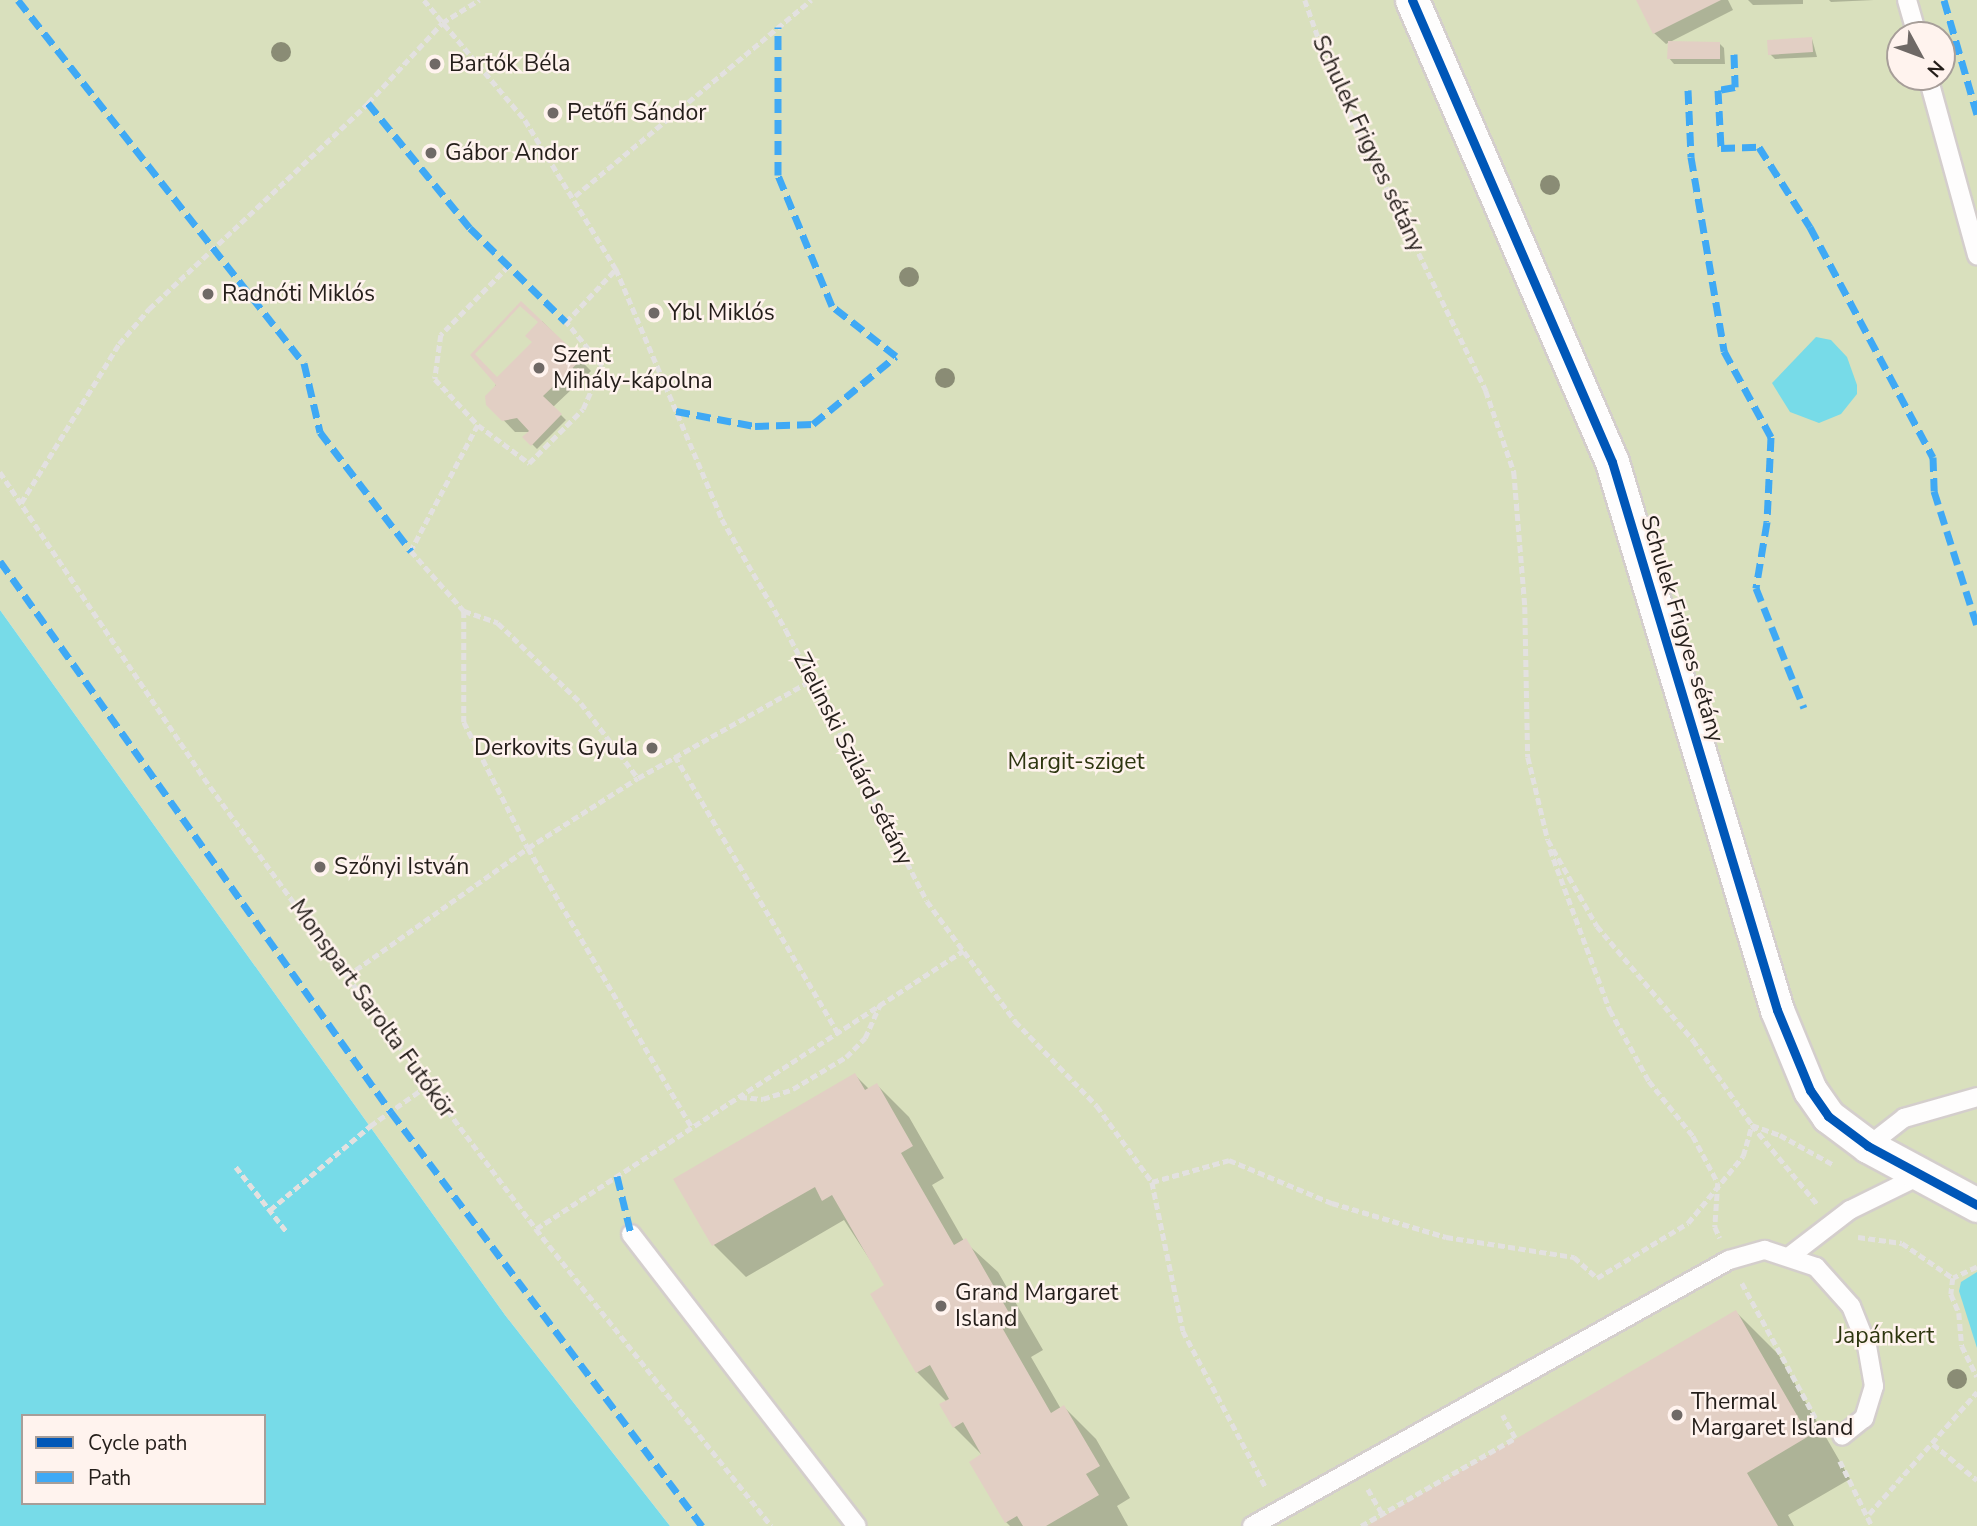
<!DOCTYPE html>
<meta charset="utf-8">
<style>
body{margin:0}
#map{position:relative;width:1977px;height:1526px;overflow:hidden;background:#fbf4f2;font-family:"Nunito Sans",sans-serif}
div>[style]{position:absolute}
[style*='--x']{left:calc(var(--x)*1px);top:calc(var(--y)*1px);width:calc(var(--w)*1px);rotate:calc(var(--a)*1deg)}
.green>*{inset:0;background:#d9e0bd}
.water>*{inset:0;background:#77dbe8}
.shadow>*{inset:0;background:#0003}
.building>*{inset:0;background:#e2cfc4}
.path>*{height:4.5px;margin-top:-2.25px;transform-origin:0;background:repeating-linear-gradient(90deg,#e3e1e0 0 7px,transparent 0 10.5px)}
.roads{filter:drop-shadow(2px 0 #d4cecc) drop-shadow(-2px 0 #d4cecc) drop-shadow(0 2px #d4cecc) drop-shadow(0 -2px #d4cecc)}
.lane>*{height:18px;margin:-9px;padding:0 9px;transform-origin:9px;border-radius:9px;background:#fefdfd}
.street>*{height:33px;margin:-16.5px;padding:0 16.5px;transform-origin:16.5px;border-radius:16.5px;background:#fefdfd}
.quiet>*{height:7px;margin-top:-3.5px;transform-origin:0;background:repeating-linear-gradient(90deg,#3fa9f5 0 14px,transparent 0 21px)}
.cycleway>*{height:9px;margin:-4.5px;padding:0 4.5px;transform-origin:4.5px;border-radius:4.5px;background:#0057b8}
.trees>*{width:20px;height:20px;margin:-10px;border-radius:50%;background:#8a8c75}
.dots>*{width:19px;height:19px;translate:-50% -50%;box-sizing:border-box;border:4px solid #fff3ee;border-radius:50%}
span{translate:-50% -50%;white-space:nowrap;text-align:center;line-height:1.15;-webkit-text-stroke:5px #fff3ee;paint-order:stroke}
.poi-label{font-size:23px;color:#241e1a}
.left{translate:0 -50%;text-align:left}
.right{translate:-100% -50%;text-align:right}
.street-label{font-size:23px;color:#241e1a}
.park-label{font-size:23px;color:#2d360f}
.legend{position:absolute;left:21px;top:1414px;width:245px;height:91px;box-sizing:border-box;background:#fff3ee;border:2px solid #a79e99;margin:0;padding:9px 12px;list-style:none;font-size:21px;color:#241e1a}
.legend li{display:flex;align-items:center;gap:14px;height:35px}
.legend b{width:35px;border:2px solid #a79e99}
.north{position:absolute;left:1886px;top:21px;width:70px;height:70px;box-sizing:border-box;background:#fff3ee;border:2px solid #a79e99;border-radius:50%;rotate:131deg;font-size:19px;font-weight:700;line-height:28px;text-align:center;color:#241e1a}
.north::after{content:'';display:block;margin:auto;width:24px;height:32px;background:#6f6966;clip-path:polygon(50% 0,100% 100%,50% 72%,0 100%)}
</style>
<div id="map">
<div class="green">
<i style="clip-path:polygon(evenodd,0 0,1977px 0,1977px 1526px,670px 1526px,505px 1315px,0 610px,0 0,1900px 35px,1942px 35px,1942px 77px,1900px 77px,1900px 35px)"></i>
</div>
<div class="water">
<i style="clip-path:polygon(1816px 337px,1831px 340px,1847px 357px,1857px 385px,1857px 394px,1841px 414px,1819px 423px,1790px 412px,1772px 383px)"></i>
<i style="clip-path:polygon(evenodd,0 610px,505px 1315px,670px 1526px,0 1526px,0 610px,23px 1416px,264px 1416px,264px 1503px,23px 1503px,23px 1416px)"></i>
<i style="clip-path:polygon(1977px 1272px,1977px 1348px,1959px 1291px,1961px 1282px)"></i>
</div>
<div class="shadow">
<i style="clip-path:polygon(1638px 0,1728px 0,1733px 10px,1666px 44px,1654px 33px)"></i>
<i style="clip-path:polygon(1748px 0,1803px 0,1803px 4px,1753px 5px)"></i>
<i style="clip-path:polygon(1829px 0,1874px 0,1831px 2px)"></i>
<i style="clip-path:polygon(1812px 39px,1817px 57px,1775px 59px,1770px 54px)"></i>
<i style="clip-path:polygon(1719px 43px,1724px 48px,1725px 64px,1674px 64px,1669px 58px)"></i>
<i style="clip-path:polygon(542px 321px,591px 371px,553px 407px,566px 420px,537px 449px,525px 437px,531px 432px,515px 432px,488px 404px,498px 379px,534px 343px)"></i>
<i style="clip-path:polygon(855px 1075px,869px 1089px,877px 1085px,909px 1117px,944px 1178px,932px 1185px,964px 1241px,998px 1272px,1043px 1350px,1031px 1357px,1061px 1409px,1064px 1407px,1096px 1439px,1130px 1498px,1117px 1506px,1128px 1526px,1010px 1526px,1006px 1522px,972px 1462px,983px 1456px,954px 1427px,942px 1405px,947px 1402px,917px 1372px,872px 1294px,887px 1286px,844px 1220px,746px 1277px,714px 1245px,676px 1180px)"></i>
<i style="clip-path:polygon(1736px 1312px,1778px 1354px,1850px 1479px,1788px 1515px,1794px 1526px,1370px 1526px)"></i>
</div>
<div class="building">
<i style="clip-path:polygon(1636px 0,1721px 0,1653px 34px)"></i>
<i style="clip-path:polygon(1812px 37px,1813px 52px,1768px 55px,1767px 40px)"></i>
<i style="clip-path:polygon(1668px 41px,1720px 42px,1720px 59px,1667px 59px)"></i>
<i style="clip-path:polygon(evenodd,521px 301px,582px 359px,543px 396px,562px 414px,531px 446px,522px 437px,529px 431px,517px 418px,502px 421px,486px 405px,485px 396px,496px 385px,470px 355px,521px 301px,520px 306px,538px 322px,525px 336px,532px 342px,497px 377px,475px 354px,520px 306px)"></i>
<i style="clip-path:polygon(855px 1073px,865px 1090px,877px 1083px,913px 1146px,901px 1153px,954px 1245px,966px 1238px,1012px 1318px,1000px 1324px,1051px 1413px,1064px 1405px,1100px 1466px,1086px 1474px,1099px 1495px,1046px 1526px,1023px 1526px,1017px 1516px,1005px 1523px,969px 1462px,981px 1454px,963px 1422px,953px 1428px,939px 1404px,949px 1399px,930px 1365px,916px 1373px,870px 1294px,884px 1285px,832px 1195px,822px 1201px,815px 1187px,712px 1246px,673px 1179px)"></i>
<i style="clip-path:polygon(1736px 1310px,1809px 1436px,1747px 1473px,1778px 1526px,1367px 1526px)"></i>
</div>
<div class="path">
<i style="--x:424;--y:0;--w:157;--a:49.9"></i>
<i style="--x:525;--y:120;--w:175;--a:58.6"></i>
<i style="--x:616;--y:269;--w:272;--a:67"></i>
<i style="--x:722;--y:519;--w:128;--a:60"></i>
<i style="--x:786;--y:630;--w:305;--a:62.5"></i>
<i style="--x:927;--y:901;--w:149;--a:53.7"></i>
<i style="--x:1015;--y:1021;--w:118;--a:46"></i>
<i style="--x:1097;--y:1106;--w:94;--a:54.1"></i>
<i style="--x:1152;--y:1182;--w:152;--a:78.2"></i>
<i style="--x:1183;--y:1331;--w:178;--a:62.1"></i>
<i style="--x:1305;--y:0;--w:78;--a:70.6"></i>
<i style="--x:1331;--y:74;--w:353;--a:63.9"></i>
<i style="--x:1486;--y:391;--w:86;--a:70.9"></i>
<i style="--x:1514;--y:472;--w:135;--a:85.3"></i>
<i style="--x:1525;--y:607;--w:150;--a:88.9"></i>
<i style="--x:1528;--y:757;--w:85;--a:76.5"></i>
<i style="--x:1548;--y:840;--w:99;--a:60.3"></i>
<i style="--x:1597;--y:926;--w:149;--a:49.9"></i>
<i style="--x:1693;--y:1040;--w:103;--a:55.2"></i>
<i style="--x:1752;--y:1125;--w:104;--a:50.5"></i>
<i style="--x:575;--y:196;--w:307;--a:-39.7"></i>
<i style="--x:509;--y:266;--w:97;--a:134.6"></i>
<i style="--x:441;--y:335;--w:44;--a:97.8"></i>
<i style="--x:435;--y:379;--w:63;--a:46.9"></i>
<i style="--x:478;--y:425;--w:143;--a:118"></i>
<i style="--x:411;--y:551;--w:80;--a:48.5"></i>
<i style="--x:464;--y:611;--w:36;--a:19"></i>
<i style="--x:498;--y:623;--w:115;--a:43.9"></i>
<i style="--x:581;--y:703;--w:94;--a:52.8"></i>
<i style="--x:478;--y:425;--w:64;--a:36.7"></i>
<i style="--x:529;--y:463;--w:76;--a:-45"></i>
<i style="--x:583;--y:409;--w:47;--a:-66.2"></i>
<i style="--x:602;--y:366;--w:57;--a:-129.3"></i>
<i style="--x:566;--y:322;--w:73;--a:-46.7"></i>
<i style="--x:0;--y:472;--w:368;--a:56.3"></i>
<i style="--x:204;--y:778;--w:244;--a:54.2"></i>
<i style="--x:347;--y:976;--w:316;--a:53.2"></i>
<i style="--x:536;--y:1229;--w:379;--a:51.6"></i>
<i style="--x:21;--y:503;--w:187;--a:-58.4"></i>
<i style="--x:119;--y:344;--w:46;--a:-49.4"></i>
<i style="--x:149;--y:309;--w:301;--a:-43.2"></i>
<i style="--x:368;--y:103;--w:109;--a:-47.2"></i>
<i style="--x:442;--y:23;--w:44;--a:-31.9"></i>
<i style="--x:464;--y:611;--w:111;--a:90"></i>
<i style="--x:464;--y:722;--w:141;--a:63.1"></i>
<i style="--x:528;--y:848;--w:324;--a:59.6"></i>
<i style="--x:675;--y:756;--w:321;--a:59.5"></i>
<i style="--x:1550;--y:849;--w:172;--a:69.6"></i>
<i style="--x:1610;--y:1010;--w:81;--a:61.2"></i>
<i style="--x:1649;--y:1081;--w:70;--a:51.3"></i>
<i style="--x:1693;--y:1136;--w:53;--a:62"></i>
<i style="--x:1718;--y:1183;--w:44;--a:93.9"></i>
<i style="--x:1715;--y:1227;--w:12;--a:66"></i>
<i style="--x:347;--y:976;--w:222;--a:-35.3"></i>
<i style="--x:528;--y:848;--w:130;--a:-32.5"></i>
<i style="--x:638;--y:778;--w:200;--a:-29.4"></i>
<i style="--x:740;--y:1097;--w:23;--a:5"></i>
<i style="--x:763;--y:1099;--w:32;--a:-18"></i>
<i style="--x:793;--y:1089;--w:62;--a:-31.1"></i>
<i style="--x:846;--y:1057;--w:27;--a:-45"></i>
<i style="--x:865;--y:1038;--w:36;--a:-66"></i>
<i style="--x:236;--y:1167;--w:83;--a:51.9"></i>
<i style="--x:1152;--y:1182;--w:80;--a:-15.9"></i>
<i style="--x:1229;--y:1160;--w:112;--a:22.7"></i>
<i style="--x:1332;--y:1203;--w:119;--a:16.6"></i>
<i style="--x:1446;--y:1237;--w:130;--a:8.9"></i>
<i style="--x:1574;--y:1257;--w:31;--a:42"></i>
<i style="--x:1597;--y:1278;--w:106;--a:-31.1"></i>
<i style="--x:1688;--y:1223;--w:87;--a:-50.6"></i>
<i style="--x:1743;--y:1156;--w:32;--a:-74"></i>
<i style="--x:1752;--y:1125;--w:30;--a:20"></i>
<i style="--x:1780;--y:1135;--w:60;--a:29.1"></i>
<i style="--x:270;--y:1210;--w:131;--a:-40"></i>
<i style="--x:370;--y:1126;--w:71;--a:-35.3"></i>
<i style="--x:536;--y:1229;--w:510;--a:-33.07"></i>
<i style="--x:1858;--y:1237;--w:44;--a:7.8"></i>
<i style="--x:1902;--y:1243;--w:62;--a:34.5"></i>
<i style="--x:1977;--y:1267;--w:26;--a:155"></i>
<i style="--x:1953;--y:1278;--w:16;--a:97"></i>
<i style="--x:1951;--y:1294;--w:21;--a:67"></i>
<i style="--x:1959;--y:1313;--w:33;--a:85"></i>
<i style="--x:1962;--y:1346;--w:34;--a:64"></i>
<i style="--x:1742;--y:1283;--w:163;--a:61.4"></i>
<i style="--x:1933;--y:1444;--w:57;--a:39.3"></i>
<i style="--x:1840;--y:1461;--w:72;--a:63.8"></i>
<i style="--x:1368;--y:1489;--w:30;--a:60"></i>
<i style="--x:1869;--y:1514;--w:163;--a:-48.5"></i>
<i style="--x:1361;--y:1526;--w:177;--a:-29.7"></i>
<i style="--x:1515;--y:1438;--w:26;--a:-119"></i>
</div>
<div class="roads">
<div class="lane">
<i style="--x:1907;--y:0;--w:36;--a:74"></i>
<i style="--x:1928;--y:77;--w:185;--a:74.6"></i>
<i style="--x:1868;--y:1146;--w:46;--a:-37.9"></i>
<i style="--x:1904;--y:1118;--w:76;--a:-16"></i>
<i style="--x:631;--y:1234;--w:369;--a:52.3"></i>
<i style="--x:1790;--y:1256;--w:76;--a:-37.5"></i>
<i style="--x:1850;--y:1210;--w:79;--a:-26.2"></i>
<i style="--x:1252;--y:1526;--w:546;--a:-29.15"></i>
<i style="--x:1729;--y:1260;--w:37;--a:-16"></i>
<i style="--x:1765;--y:1250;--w:54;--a:18.4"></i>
<i style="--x:1816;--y:1267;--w:52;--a:48.1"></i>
<i style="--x:1851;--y:1306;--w:43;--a:68.2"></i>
<i style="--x:1867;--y:1346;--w:41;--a:80.1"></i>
<i style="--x:1874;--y:1386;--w:34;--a:107"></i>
<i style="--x:1864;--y:1418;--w:28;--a:141"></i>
</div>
<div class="street">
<i style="--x:1412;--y:0;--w:503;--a:66.59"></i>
<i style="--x:1612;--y:462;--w:572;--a:73.24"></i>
<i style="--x:1777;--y:1010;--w:87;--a:67.6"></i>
<i style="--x:1810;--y:1090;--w:32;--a:55"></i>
<i style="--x:1828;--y:1116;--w:50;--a:36.9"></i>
<i style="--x:1868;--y:1146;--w:124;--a:28.4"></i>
</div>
</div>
<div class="quiet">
<i style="--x:18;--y:0;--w:462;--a:51.8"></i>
<i style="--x:304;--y:363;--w:71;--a:76.9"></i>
<i style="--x:320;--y:432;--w:150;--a:52.6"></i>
<i style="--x:1944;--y:0;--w:119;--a:73.9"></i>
<i style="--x:1734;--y:54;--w:33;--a:88"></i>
<i style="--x:1735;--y:87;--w:17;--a:170"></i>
<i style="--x:1718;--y:90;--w:58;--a:87"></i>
<i style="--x:1721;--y:148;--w:38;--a:-2"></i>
<i style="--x:1759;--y:147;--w:95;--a:57.5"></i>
<i style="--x:1810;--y:227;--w:261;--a:61.9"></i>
<i style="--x:1933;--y:457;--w:34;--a:88"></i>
<i style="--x:1934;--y:491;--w:142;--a:72.3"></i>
<i style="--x:1688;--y:90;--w:67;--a:87.4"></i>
<i style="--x:1691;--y:157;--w:197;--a:80.3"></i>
<i style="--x:1724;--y:351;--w:98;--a:61.3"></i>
<i style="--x:1771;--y:437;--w:85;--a:92.7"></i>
<i style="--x:1767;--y:522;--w:67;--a:99.5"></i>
<i style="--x:1756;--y:588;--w:129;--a:68.2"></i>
<i style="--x:368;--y:103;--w:161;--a:50.8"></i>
<i style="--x:470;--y:228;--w:134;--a:44.4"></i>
<i style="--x:676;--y:411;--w:80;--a:10.8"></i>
<i style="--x:755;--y:426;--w:58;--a:-2"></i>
<i style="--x:813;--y:424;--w:107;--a:-39.3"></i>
<i style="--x:896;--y:356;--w:81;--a:-142"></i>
<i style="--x:832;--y:306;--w:142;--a:-112.4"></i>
<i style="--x:778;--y:175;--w:148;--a:-90"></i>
<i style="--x:0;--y:561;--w:676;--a:54.64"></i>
<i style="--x:391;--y:1112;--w:518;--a:53.09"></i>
<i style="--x:617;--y:1176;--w:60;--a:76.4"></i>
</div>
<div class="cycleway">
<i style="--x:1412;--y:0;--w:503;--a:66.59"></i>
<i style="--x:1612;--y:462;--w:572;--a:73.24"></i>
<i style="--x:1777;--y:1010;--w:87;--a:67.6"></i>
<i style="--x:1810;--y:1090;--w:32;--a:55"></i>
<i style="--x:1828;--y:1116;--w:50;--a:36.9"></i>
<i style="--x:1868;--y:1146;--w:124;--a:28.4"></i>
</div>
<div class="trees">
<i style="left:281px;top:52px"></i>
<i style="left:1550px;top:185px"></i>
<i style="left:909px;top:277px"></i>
<i style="left:945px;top:378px"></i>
<i style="left:1957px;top:1379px"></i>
</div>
<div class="dots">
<i style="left:435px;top:64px;background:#6f6966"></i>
<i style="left:553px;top:113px;background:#6f6966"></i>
<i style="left:431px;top:153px;background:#6f6966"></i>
<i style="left:208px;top:294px;background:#6f6966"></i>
<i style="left:654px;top:313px;background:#6f6966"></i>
<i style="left:539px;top:368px;background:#6f6966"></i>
<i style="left:652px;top:748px;background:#6f6966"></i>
<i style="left:320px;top:867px;background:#6f6966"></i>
<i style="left:941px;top:1306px;background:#6f6966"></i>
<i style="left:1677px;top:1415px;background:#6f6966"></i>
</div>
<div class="poi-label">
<span class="left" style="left:449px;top:64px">Bartók Béla</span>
<span class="left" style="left:567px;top:113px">Petőfi Sándor</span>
<span class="left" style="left:445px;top:153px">Gábor Andor</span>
<span class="left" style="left:222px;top:294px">Radnóti Miklós</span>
<span class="left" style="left:668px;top:313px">Ybl Miklós</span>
<span class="left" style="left:553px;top:368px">Szent<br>Mihály-kápolna</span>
<span class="right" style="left:638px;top:748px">Derkovits Gyula</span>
<span class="left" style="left:334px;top:867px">Szőnyi István</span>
<span class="left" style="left:955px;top:1306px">Grand Margaret<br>Island</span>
<span class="left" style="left:1691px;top:1415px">Thermal<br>Margaret Island</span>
</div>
<div class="street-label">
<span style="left:1368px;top:144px;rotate:65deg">Schulek Frigyes sétány</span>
<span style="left:1682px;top:629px;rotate:73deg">Schulek Frigyes sétány</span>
<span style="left:853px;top:759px;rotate:63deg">Zielinski Szilárd sétány</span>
<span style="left:372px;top:1009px;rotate:54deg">Monspart Sarolta Futókör</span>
</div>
<div class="park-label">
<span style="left:1076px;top:762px">Margit-sziget</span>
<span style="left:1885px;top:1336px">Japánkert</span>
</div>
<ul class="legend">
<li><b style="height:9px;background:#0057b8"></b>Cycle path</li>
<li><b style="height:9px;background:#3fa9f5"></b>Path</li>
</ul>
<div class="north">N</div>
</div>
